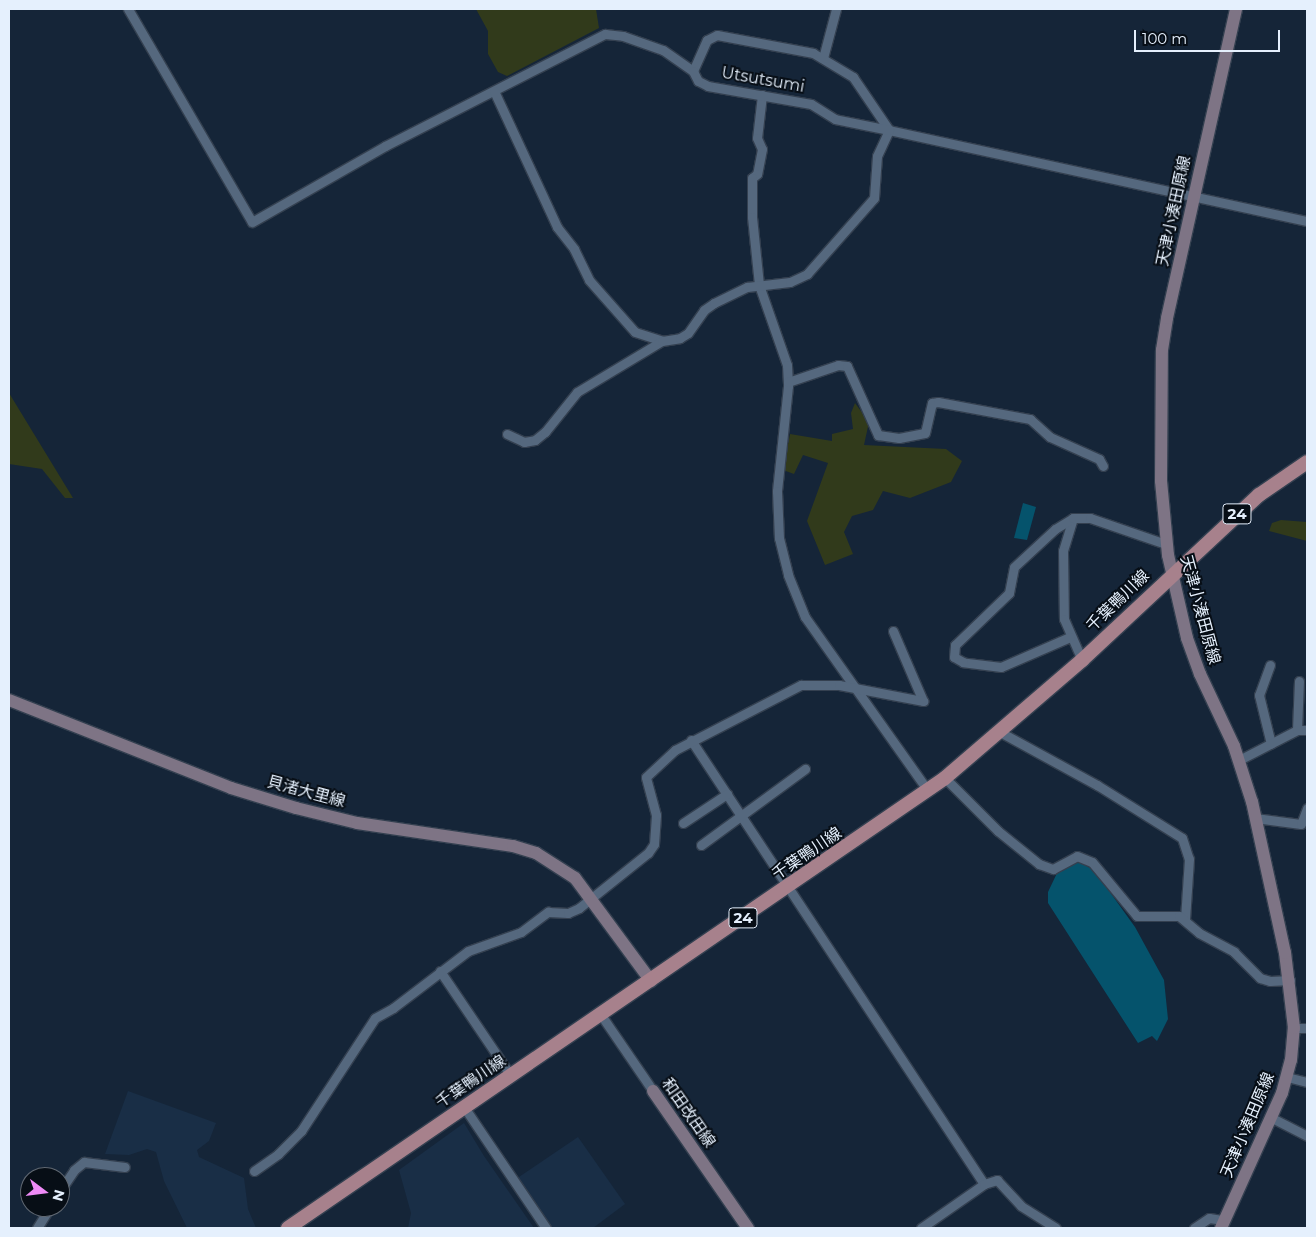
<!DOCTYPE html>
<meta charset="utf-8">
<style>
body{margin:0}
#map{position:relative;width:1316px;height:1237px;overflow:hidden;background:#152538;font-family:Montserrat,"Noto Sans JP",sans-serif}
div>[style]{position:absolute}
[style*='--x']{left:calc(var(--x)*1px);top:calc(var(--y)*1px);width:calc(var(--w)*1px);rotate:calc(var(--a)*1deg)}
.built>*{inset:0;background:#192e46}
.green>*{inset:0;background:#313a1b}
.water>*{inset:0;background:#05536c}
.roads{filter:drop-shadow(1px 0 #344050) drop-shadow(-1px 0 #344050) drop-shadow(0 1px #344050) drop-shadow(0 -1px #344050)}
.street>*{height:9px;margin:-4.5px;padding:0 4.5px;transform-origin:4.5px;border-radius:4.5px;background:#55687e}
.secondary>*{height:12px;margin:-6px;padding:0 6px;transform-origin:6px;border-radius:6px;background:#7e7485}
.primary>*{height:14px;margin:-7px;padding:0 7px;transform-origin:7px;border-radius:7px;background:#a7818c}
span{translate:-50% -50%;white-space:nowrap;text-align:center;line-height:1.15;-webkit-text-stroke:4px #070e16;paint-order:stroke}
.shield-label span{padding:1px 4px;background:#070e16;border:1px solid;border-radius:4px;-webkit-text-stroke-width:0}
.shield-label{font-size:15px;color:#e5f0fd;font-weight:700}
.street-label{font-size:16px;color:#e5f0fd}
.frame{position:absolute;inset:0;border:10px solid #e5f0fd;pointer-events:none}
.north{position:absolute;left:20px;top:1167px;width:50px;height:50px;box-sizing:border-box;background:#070e16;border:1px solid #606872;border-radius:50%;rotate:105deg;font-size:14px;font-weight:700;line-height:20px;text-align:center;color:#e5f0fd}
.north::after{content:'';display:block;margin:auto;width:18px;height:22px;background:#ef8bf7;clip-path:polygon(50% 0,100% 100%,50% 72%,0 100%)}
.scale{position:absolute;left:1134px;top:30px;width:146px;height:22px;box-sizing:border-box;border:2px solid #e5f0fd;border-top:0;padding-left:6px;font-size:15px;line-height:18px;white-space:nowrap;color:#e5f0fd;-webkit-text-stroke:4px #070e16;paint-order:stroke}
</style>
<div id="map">
<div class="built">
<i style="clip-path:polygon(128px 1091px,216px 1123px,209px 1141px,197px 1150px,199px 1157px,244px 1178px,248px 1209px,256px 1228px,187px 1228px,164px 1181px,156px 1152px,147px 1149px,129px 1155px,105px 1154px)"></i>
<i style="clip-path:polygon(464px 1123px,484px 1156px,534px 1228px,408px 1228px,411px 1213px,399px 1170px)"></i>
<i style="clip-path:polygon(578px 1137px,625px 1204px,593px 1228px,550px 1228px,516px 1179px)"></i>
</div>
<div class="green">
<i style="clip-path:polygon(476px 9px,596px 9px,599px 28px,507px 76px,498px 72px,488px 54px,488px 31px)"></i>
<i style="clip-path:polygon(9px 393px,73px 498px,65px 498px,42px 469px,9px 464px)"></i>
<i style="clip-path:polygon(855px 403px,869px 422px,864px 445px,946px 449px,962px 461px,951px 482px,910px 498px,883px 491px,873px 510px,852px 516px,844px 532px,853px 554px,825px 565px,807px 521px,828px 463px,803px 455px,794px 474px,783px 470px,790px 434px,832px 441px,832px 434px,853px 429px,851px 413px)"></i>
<i style="clip-path:polygon(1281px 520px,1307px 522px,1307px 541px,1269px 531px,1272px 523px)"></i>
</div>
<div class="water">
<i style="clip-path:polygon(1023px 503px,1036px 507px,1027px 540px,1014px 538px)"></i>
<i style="clip-path:polygon(1079px 862px,1094px 870px,1135px 927px,1164px 980px,1168px 1019px,1157px 1041px,1152px 1036px,1138px 1043px,1048px 903px,1048px 892px,1058px 871px)"></i>
</div>
<div class="roads">
<div class="street">
<i style="--x:128;--y:9;--w:246;--a:59.8"></i>
<i style="--x:252;--y:222;--w:153;--a:-29.7"></i>
<i style="--x:385;--y:146;--w:247;--a:-27"></i>
<i style="--x:605;--y:34;--w:18;--a:6"></i>
<i style="--x:623;--y:36;--w:42;--a:19.3"></i>
<i style="--x:663;--y:50;--w:37;--a:35"></i>
<i style="--x:693;--y:71;--w:34;--a:-66"></i>
<i style="--x:707;--y:40;--w:11;--a:-27"></i>
<i style="--x:717;--y:35;--w:98;--a:10.6"></i>
<i style="--x:813;--y:53;--w:47;--a:31"></i>
<i style="--x:853;--y:77;--w:64;--a:55.8"></i>
<i style="--x:889;--y:130;--w:428;--a:12.3"></i>
<i style="--x:823;--y:58;--w:51;--a:-75.1"></i>
<i style="--x:494;--y:91;--w:150;--a:65.1"></i>
<i style="--x:557;--y:227;--w:28;--a:52"></i>
<i style="--x:574;--y:249;--w:34;--a:64"></i>
<i style="--x:589;--y:280;--w:69;--a:48.5"></i>
<i style="--x:635;--y:332;--w:28;--a:18"></i>
<i style="--x:762;--y:95;--w:43;--a:96.6"></i>
<i style="--x:757;--y:138;--w:12;--a:66"></i>
<i style="--x:762;--y:149;--w:25;--a:101"></i>
<i style="--x:757;--y:174;--w:6;--a:141"></i>
<i style="--x:752;--y:178;--w:39;--a:90"></i>
<i style="--x:752;--y:217;--w:68;--a:84.1"></i>
<i style="--x:759;--y:285;--w:85;--a:70.7"></i>
<i style="--x:787;--y:365;--w:21;--a:87"></i>
<i style="--x:788;--y:386;--w:106;--a:96"></i>
<i style="--x:777;--y:491;--w:47;--a:87.6"></i>
<i style="--x:779;--y:538;--w:38;--a:76"></i>
<i style="--x:788;--y:575;--w:45;--a:68"></i>
<i style="--x:805;--y:617;--w:213;--a:54.7"></i>
<i style="--x:788;--y:382;--w:53;--a:-18.8"></i>
<i style="--x:838;--y:365;--w:9;--a:6"></i>
<i style="--x:847;--y:366;--w:76;--a:65.8"></i>
<i style="--x:878;--y:435;--w:21;--a:8"></i>
<i style="--x:899;--y:438;--w:26;--a:-11"></i>
<i style="--x:925;--y:433;--w:31;--a:-77"></i>
<i style="--x:932;--y:403;--w:6;--a:-9"></i>
<i style="--x:938;--y:402;--w:94;--a:10.5"></i>
<i style="--x:1030;--y:419;--w:27;--a:42"></i>
<i style="--x:1050;--y:437;--w:54;--a:24.2"></i>
<i style="--x:1099;--y:459;--w:8;--a:60"></i>
<i style="--x:507;--y:434;--w:19;--a:25"></i>
<i style="--x:524;--y:442;--w:11;--a:-10"></i>
<i style="--x:535;--y:440;--w:13;--a:-39"></i>
<i style="--x:545;--y:432;--w:51;--a:-51.3"></i>
<i style="--x:577;--y:392;--w:99;--a:-31"></i>
<i style="--x:662;--y:341;--w:18;--a:-9"></i>
<i style="--x:680;--y:338;--w:9;--a:-32"></i>
<i style="--x:688;--y:333;--w:28;--a:-55"></i>
<i style="--x:704;--y:310;--w:12;--a:-35"></i>
<i style="--x:714;--y:303;--w:37;--a:-26"></i>
<i style="--x:747;--y:287;--w:43;--a:-6.6"></i>
<i style="--x:790;--y:282;--w:19;--a:-25"></i>
<i style="--x:807;--y:274;--w:101;--a:-48.6"></i>
<i style="--x:874;--y:198;--w:42;--a:-85.9"></i>
<i style="--x:877;--y:156;--w:29;--a:-65"></i>
<i style="--x:889;--y:130;--w:55;--a:-168.5"></i>
<i style="--x:835;--y:119;--w:28;--a:-148"></i>
<i style="--x:811;--y:104;--w:105;--a:-170.1"></i>
<i style="--x:708;--y:86;--w:11;--a:-153"></i>
<i style="--x:698;--y:81;--w:11;--a:-117"></i>
<i style="--x:1073;--y:518;--w:34;--a:107"></i>
<i style="--x:1063;--y:551;--w:68;--a:89.2"></i>
<i style="--x:1064;--y:619;--w:45;--a:66.3"></i>
<i style="--x:893;--y:631;--w:76;--a:66.8"></i>
<i style="--x:1070;--y:637;--w:75;--a:156.5"></i>
<i style="--x:1001;--y:667;--w:38;--a:-173"></i>
<i style="--x:963;--y:662;--w:10;--a:-151"></i>
<i style="--x:954;--y:657;--w:12;--a:-85"></i>
<i style="--x:955;--y:645;--w:75;--a:-43.9"></i>
<i style="--x:1009;--y:593;--w:26;--a:-79"></i>
<i style="--x:1014;--y:567;--w:56;--a:-42.8"></i>
<i style="--x:1055;--y:529;--w:21;--a:-31"></i>
<i style="--x:1073;--y:518;--w:17;--a:0"></i>
<i style="--x:1090;--y:518;--w:80;--a:18.9"></i>
<i style="--x:1270;--y:665;--w:32;--a:110"></i>
<i style="--x:1259;--y:695;--w:50;--a:76.2"></i>
<i style="--x:1297;--y:730;--w:49;--a:-87.7"></i>
<i style="--x:1000;--y:732;--w:111;--a:28.7"></i>
<i style="--x:1097;--y:785;--w:100;--a:31.9"></i>
<i style="--x:1182;--y:838;--w:22;--a:72"></i>
<i style="--x:1189;--y:859;--w:61;--a:93.8"></i>
<i style="--x:691;--y:740;--w:532;--a:56.58"></i>
<i style="--x:1239;--y:760;--w:65;--a:-27.3"></i>
<i style="--x:1297;--y:730;--w:10;--a:0"></i>
<i style="--x:945;--y:778;--w:75;--a:45"></i>
<i style="--x:998;--y:831;--w:53;--a:38.8"></i>
<i style="--x:1039;--y:864;--w:15;--a:20"></i>
<i style="--x:1053;--y:869;--w:27;--a:-28"></i>
<i style="--x:1077;--y:856;--w:16;--a:22"></i>
<i style="--x:1092;--y:862;--w:70;--a:50.2"></i>
<i style="--x:1137;--y:916;--w:42;--a:0"></i>
<i style="--x:1179;--y:916;--w:26;--a:40"></i>
<i style="--x:1199;--y:933;--w:40;--a:28"></i>
<i style="--x:1234;--y:952;--w:37;--a:45"></i>
<i style="--x:1260;--y:978;--w:10;--a:17"></i>
<i style="--x:1270;--y:981;--w:20;--a:-3"></i>
<i style="--x:1255;--y:818;--w:46;--a:7.4"></i>
<i style="--x:1301;--y:824;--w:17;--a:-69"></i>
<i style="--x:683;--y:823;--w:53;--a:-33.4"></i>
<i style="--x:701;--y:845;--w:129;--a:-36.2"></i>
<i style="--x:440;--y:971;--w:127;--a:55.9"></i>
<i style="--x:601;--y:1015;--w:92;--a:55.6"></i>
<i style="--x:1294;--y:1028;--w:13;--a:0"></i>
<i style="--x:1287;--y:1077;--w:21;--a:14"></i>
<i style="--x:464;--y:1107;--w:146;--a:55.9"></i>
<i style="--x:1272;--y:1118;--w:39;--a:27"></i>
<i style="--x:254;--y:1171;--w:29;--a:-35"></i>
<i style="--x:278;--y:1154;--w:33;--a:-45"></i>
<i style="--x:301;--y:1131;--w:135;--a:-56.8"></i>
<i style="--x:375;--y:1018;--w:21;--a:-29"></i>
<i style="--x:393;--y:1008;--w:94;--a:-37.2"></i>
<i style="--x:468;--y:951;--w:56;--a:-19.7"></i>
<i style="--x:521;--y:932;--w:34;--a:-37"></i>
<i style="--x:548;--y:912;--w:20;--a:3"></i>
<i style="--x:568;--y:913;--w:12;--a:-24"></i>
<i style="--x:579;--y:908;--w:88;--a:-38.6"></i>
<i style="--x:648;--y:853;--w:11;--a:-56"></i>
<i style="--x:654;--y:844;--w:29;--a:-86"></i>
<i style="--x:656;--y:815;--w:39;--a:-105"></i>
<i style="--x:646;--y:777;--w:40;--a:-43"></i>
<i style="--x:675;--y:750;--w:142;--a:-27.3"></i>
<i style="--x:801;--y:685;--w:38;--a:0"></i>
<i style="--x:839;--y:685;--w:86;--a:10.8"></i>
<i style="--x:60;--y:1191;--w:25;--a:-56"></i>
<i style="--x:74;--y:1170;--w:13;--a:-39"></i>
<i style="--x:84;--y:1162;--w:41;--a:7"></i>
<i style="--x:37;--y:1228;--w:25;--a:-58"></i>
<i style="--x:921;--y:1228;--w:77;--a:-34.9"></i>
<i style="--x:984;--y:1184;--w:14;--a:-17"></i>
<i style="--x:997;--y:1180;--w:35;--a:47"></i>
<i style="--x:1021;--y:1206;--w:41;--a:32.2"></i>
<i style="--x:1194;--y:1228;--w:18;--a:-34"></i>
<i style="--x:1209;--y:1218;--w:15;--a:8"></i>
</div>
<div class="secondary">
<i style="--x:9;--y:700;--w:239;--a:21.6"></i>
<i style="--x:231;--y:788;--w:68;--a:17.1"></i>
<i style="--x:296;--y:808;--w:63;--a:13.8"></i>
<i style="--x:357;--y:823;--w:158;--a:8.4"></i>
<i style="--x:513;--y:846;--w:24;--a:17"></i>
<i style="--x:536;--y:853;--w:46;--a:32.7"></i>
<i style="--x:575;--y:878;--w:128;--a:53.6"></i>
<i style="--x:653;--y:1091;--w:167;--a:55.3"></i>
<i style="--x:1221;--y:1228;--w:148;--a:-65.7"></i>
<i style="--x:1282;--y:1093;--w:34;--a:-75"></i>
<i style="--x:1291;--y:1060;--w:32;--a:-85"></i>
<i style="--x:1294;--y:1028;--w:76;--a:-96.8"></i>
<i style="--x:1285;--y:953;--w:155;--a:-102.3"></i>
<i style="--x:1252;--y:802;--w:59;--a:-107.8"></i>
<i style="--x:1234;--y:746;--w:80;--a:-115.3"></i>
<i style="--x:1200;--y:674;--w:38;--a:-110"></i>
<i style="--x:1187;--y:638;--w:85;--a:-102.9"></i>
<i style="--x:1168;--y:555;--w:74;--a:-95.4"></i>
<i style="--x:1161;--y:481;--w:131;--a:-89.6"></i>
<i style="--x:1162;--y:350;--w:32;--a:-81"></i>
<i style="--x:1167;--y:318;--w:317;--a:-77.4"></i>
</div>
<div class="primary">
<i style="--x:288;--y:1228;--w:796;--a:-34.41"></i>
<i style="--x:945;--y:778;--w:181;--a:-40.7"></i>
<i style="--x:1082;--y:660;--w:242;--a:-43"></i>
<i style="--x:1259;--y:495;--w:58;--a:-34.5"></i>
</div>
</div>
<div class="shield-label">
<span style="left:1237px;top:514px">24</span>
<span style="left:743px;top:918px">24</span>
</div>
<div class="street-label">
<span style="left:763px;top:80px;rotate:10deg">Utsutsumi</span>
<span style="left:1174px;top:211px;rotate:-78deg">天津小湊田原線</span>
<span style="left:1118px;top:601px;rotate:-44deg">千葉鴨川線</span>
<span style="left:1200px;top:610px;rotate:75deg">天津小湊田原線</span>
<span style="left:306px;top:792px;rotate:15deg">貝渚大里線</span>
<span style="left:807px;top:854px;rotate:-34deg">千葉鴨川線</span>
<span style="left:471px;top:1082px;rotate:-34deg">千葉鴨川線</span>
<span style="left:688px;top:1113px;rotate:55deg">和田改田線</span>
<span style="left:1248px;top:1125px;rotate:-67deg">天津小湊田原線</span>
</div>
<div class="frame"></div>
<div class="north">N</div>
<div class="scale">100 m</div>
</div>
